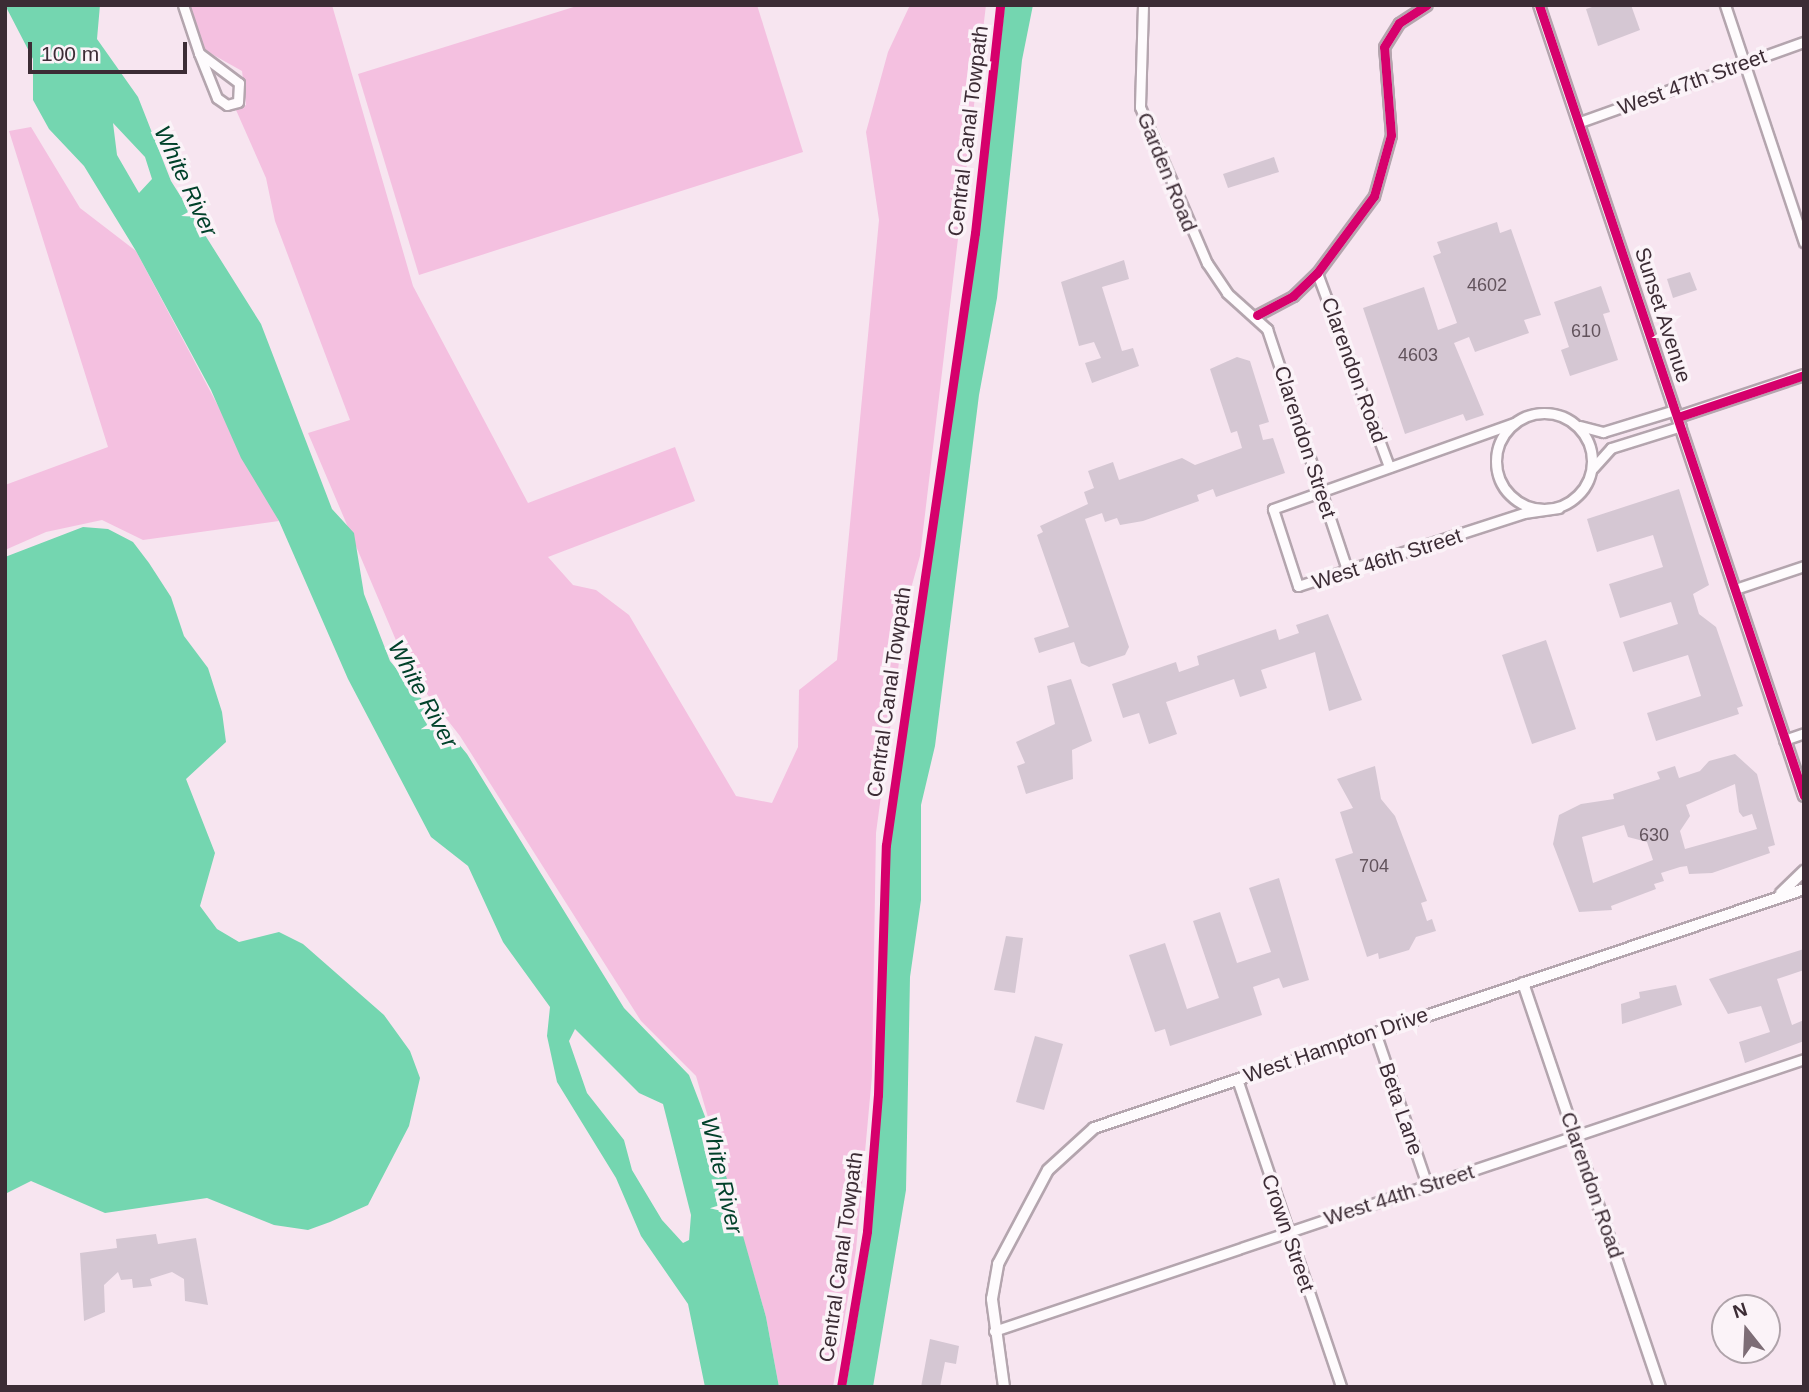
<!DOCTYPE html>
<style>
body{margin:0}
#map{position:relative;width:1809px;height:1392px;overflow:hidden;background:#f7e5f0;font-family:Helvetica,sans-serif}
div>[style]{position:absolute}
[style*='--x']{left:calc(var(--x)*1px);top:calc(var(--y)*1px);width:calc(var(--w)*1px);rotate:calc(var(--a)*1deg)}
.green>*{inset:0;background:#f4c0e0}
.water>*{inset:0;background:#74d6b0}
.building>*{inset:0;background:#d5c7d3}
.roads{filter:drop-shadow(2px 0 #b4a5ae) drop-shadow(-2px 0 #b4a5ae) drop-shadow(0 2px #b4a5ae) drop-shadow(0 -2px #b4a5ae)}
.minor>*{height:9px;margin:-4.5px;padding:0 4.5px;transform-origin:4.5px;border-radius:4.5px;background:#fefbfd}
.minor>.ring{margin:-4.5px;padding:0;box-sizing:content-box;background:none;border:9px solid #fefbfd;border-radius:50%}
.tertiary>*{height:10px;margin:-5px;padding:0 5px;transform-origin:5px;border-radius:5px;background:#fefbfd}
.cycleway>*{height:9px;margin:-4.5px;padding:0 4.5px;transform-origin:4.5px;border-radius:4.5px;background:#d6006c}
span{translate:-50% -50%;white-space:nowrap;text-align:center;line-height:1.15;-webkit-text-stroke:7px #fbf3f8;paint-order:stroke}
.number-label{font-size:18px;color:#62535c}
.number-label span{-webkit-text-stroke-width:0}
.street-label{font-size:21px;color:#3c2c35}
.water-label{font-size:23px;color:#01412a;font-style:italic}
.frame{position:absolute;inset:0;border:7px solid #3c2c35;pointer-events:none}
.north{position:absolute;left:1711px;top:1294px;width:70px;height:70px;box-sizing:border-box;background:#fbf3f8;border:2px solid #afa3aa;border-radius:50%;rotate:342deg;font-size:19px;font-weight:700;line-height:28px;text-align:center;color:#3c2c35}
.north::after{content:'';display:block;margin:auto;width:24px;height:32px;background:#7d6d76;clip-path:polygon(50% 0,100% 100%,50% 72%,0 100%)}
.scale{position:absolute;left:28px;top:42px;width:159px;height:32px;box-sizing:border-box;border:4px solid #3c2c35;border-top:0;padding-left:9px;font-size:21px;line-height:24px;white-space:nowrap;color:#3c2c35;-webkit-text-stroke:5px #fbf3f8;paint-order:stroke}
</style>
<div id="map">
<div class="green">
<i style="clip-path:polygon(187px 5px,332px 5px,413px 286px,528px 503px,675px 447px,695px 501px,548px 557px,573px 585px,596px 590px,629px 615px,736px 796px,772px 803px,798px 747px,799px 690px,837px 660px,879px 220px,866px 132px,888px 52px,910px 5px,986px 5px,920px 556px,907px 603px,876px 833px,872px 1076px,856px 1250px,833px 1387px,779px 1387px,766px 1317px,696px 1076px,641px 1021px,460px 736px,409px 671px,308px 433px,350px 420px,275px 221px,266px 178px,236px 110px,246px 105px,242px 71px,201px 48px)"></i>
<i style="clip-path:polygon(580px 5px,757px 5px,803px 152px,419px 275px,358px 74px)"></i>
<i style="clip-path:polygon(31px 127px,80px 208px,136px 251px,279px 521px,143px 540px,102px 520px,46px 532px,5px 550px,5px 485px,108px 447px,9px 131px)"></i>
</div>
<div class="water">
<i style="clip-path:polygon(evenodd,100px 5px,97px 39px,138px 97px,171px 181px,261px 324px,332px 509px,354px 533px,364px 594px,390px 661px,467px 754px,624px 1008px,689px 1075px,721px 1158px,766px 1317px,779px 1387px,705px 1387px,688px 1304px,641px 1236px,616px 1178px,557px 1082px,547px 1036px,550px 1007px,503px 942px,468px 866px,431px 837px,348px 679px,279px 521px,241px 458px,211px 390px,136px 251px,84px 166px,49px 129px,33px 100px,33px 59px,5px 5px,100px 5px,113px 123px,145px 157px,152px 179px,139px 193px,117px 155px,113px 123px,100px 5px,575px 1029px,639px 1093px,663px 1104px,691px 1215px,689px 1240px,683px 1243px,662px 1220px,632px 1170px,624px 1140px,587px 1093px,569px 1041px,575px 1029px)"></i>
<i style="clip-path:polygon(1005px 5px,1033px 5px,1022px 60px,997px 298px,979px 395px,935px 746px,921px 805px,921px 900px,910px 977px,906px 1190px,873px 1387px,846px 1387px,869px 1247px,883px 1038px,888px 847px,900px 748px,975px 254px)"></i>
<i style="clip-path:polygon(83px 527px,108px 529px,133px 542px,149px 563px,171px 597px,184px 636px,208px 668px,222px 712px,226px 742px,186px 779px,215px 853px,200px 906px,217px 929px,239px 942px,279px 932px,303px 944px,384px 1015px,410px 1051px,420px 1078px,409px 1126px,368px 1205px,330px 1222px,308px 1230px,274px 1225px,207px 1198px,105px 1213px,31px 1181px,5px 1194px,5px 557px)"></i>
</div>
<div class="building">
<i style="clip-path:polygon(1598px 5px,1631px 5px,1640px 30px,1598px 46px,1586px 9px)"></i>
<i style="clip-path:polygon(1274px 157px,1279px 172px,1228px 188px,1223px 174px)"></i>
<i style="clip-path:polygon(1497px 222px,1500px 233px,1511px 229px,1541px 315px,1524px 320px,1529px 333px,1475px 352px,1469px 337px,1454px 343px,1484px 415px,1466px 421px,1463px 414px,1405px 434px,1363px 308px,1424px 287px,1438px 330px,1457px 323px,1433px 256px,1441px 253px,1437px 242px)"></i>
<i style="clip-path:polygon(1124px 260px,1129px 279px,1102px 287px,1122px 351px,1133px 348px,1139px 366px,1092px 383px,1085px 363px,1101px 358px,1094px 342px,1079px 346px,1061px 282px)"></i>
<i style="clip-path:polygon(1690px 272px,1697px 290px,1673px 298px,1667px 279px)"></i>
<i style="clip-path:polygon(1601px 286px,1610px 312px,1603px 314px,1618px 360px,1570px 376px,1561px 350px,1569px 347px,1554px 302px)"></i>
<i style="clip-path:polygon(1237px 357px,1250px 361px,1269px 422px,1259px 425px,1263px 440px,1273px 438px,1285px 473px,1216px 497px,1213px 489px,1197px 495px,1199px 501px,1143px 521px,1120px 525px,1117px 518px,1105px 522px,1102px 513px,1085px 519px,1129px 647px,1125px 655px,1089px 667px,1081px 663px,1074px 642px,1039px 653px,1034px 638px,1069px 627px,1037px 535px,1043px 532px,1040px 526px,1088px 504px,1084px 492px,1094px 488px,1088px 471px,1113px 462px,1119px 480px,1182px 458px,1195px 465px,1242px 448px,1237px 431px,1231px 433px,1210px 369px)"></i>
<i style="clip-path:polygon(1679px 489px,1709px 585px,1693px 594px,1699px 614px,1716px 627px,1743px 706px,1737px 708px,1739px 714px,1656px 741px,1647px 713px,1701px 696px,1688px 655px,1633px 672px,1623px 642px,1678px 624px,1671px 602px,1620px 618px,1609px 584px,1663px 567px,1653px 535px,1597px 552px,1587px 519px)"></i>
<i style="clip-path:polygon(1328px 614px,1362px 700px,1329px 711px,1315px 652px,1261px 670px,1267px 688px,1240px 697px,1234px 679px,1166px 702px,1177px 734px,1149px 744px,1139px 713px,1123px 718px,1112px 684px,1176px 662px,1179px 672px,1199px 665px,1197px 656px,1276px 629px,1279px 640px,1299px 633px,1296px 625px)"></i>
<i style="clip-path:polygon(1546px 640px,1576px 729px,1532px 744px,1502px 655px)"></i>
<i style="clip-path:polygon(1071px 679px,1092px 741px,1072px 750px,1073px 779px,1026px 794px,1017px 766px,1025px 763px,1016px 742px,1055px 724px,1047px 686px)"></i>
<i style="clip-path:polygon(evenodd,1735px 754px,1757px 774px,1775px 845px,1768px 847px,1770px 853px,1712px 873px,1689px 874px,1687px 866px,1680px 867px,1661px 873px,1664px 881px,1654px 884px,1656px 889px,1611px 906px,1612px 910px,1579px 912px,1553px 844px,1559px 815px,1581px 804px,1614px 799px,1613px 794px,1660px 779px,1657px 772px,1675px 766px,1679px 778px,1700px 771px,1709px 761px,1735px 754px,1735px 784px,1739px 812px,1743px 817px,1752px 814px,1757px 829px,1685px 849px,1680px 831px,1690px 816px,1686px 805px,1735px 784px,1735px 754px,1624px 825px,1628px 837px,1647px 842px,1653px 860px,1593px 883px,1582px 837px,1624px 825px)"></i>
<i style="clip-path:polygon(1375px 766px,1381px 799px,1395px 816px,1427px 901px,1421px 903px,1427px 921px,1432px 919px,1436px 931px,1416px 937px,1409px 950px,1379px 959px,1378px 953px,1367px 957px,1335px 859px,1353px 853px,1340px 812px,1353px 808px,1337px 779px)"></i>
<i style="clip-path:polygon(1279px 878px,1309px 980px,1283px 988px,1279px 978px,1253px 987px,1262px 1015px,1170px 1046px,1165px 1029px,1155px 1032px,1129px 955px,1165px 943px,1187px 1009px,1219px 998px,1193px 921px,1220px 912px,1237px 963px,1271px 952px,1249px 888px)"></i>
<i style="clip-path:polygon(1006px 936px,1023px 938px,1015px 993px,994px 990px)"></i>
<i style="clip-path:polygon(1804px 949px,1804px 970px,1777px 979px,1792px 1025px,1804px 1020px,1804px 1041px,1745px 1063px,1739px 1042px,1770px 1032px,1761px 1006px,1728px 1014px,1709px 979px)"></i>
<i style="clip-path:polygon(1676px 985px,1682px 1005px,1622px 1024px,1621px 1004px,1640px 998px,1639px 992px)"></i>
<i style="clip-path:polygon(1035px 1036px,1063px 1044px,1044px 1110px,1016px 1102px)"></i>
<i style="clip-path:polygon(156px 1234px,158px 1244px,196px 1238px,208px 1305px,185px 1301px,184px 1279px,172px 1272px,150px 1279px,152px 1286px,133px 1288px,132px 1279px,121px 1280px,118px 1272px,104px 1285px,105px 1312px,84px 1321px,80px 1253px,117px 1248px,116px 1239px)"></i>
<i style="clip-path:polygon(930px 1339px,959px 1346px,956px 1364px,945px 1362px,940px 1387px,921px 1387px)"></i>
</div>
<div class="roads">
<div class="minor">
<i style="--x:183;--y:5;--w:51;--a:71.6"></i>
<i style="--x:199;--y:53;--w:48;--a:68.2"></i>
<i style="--x:217;--y:98;--w:12;--a:35"></i>
<i style="--x:227;--y:105;--w:11;--a:-15"></i>
<i style="--x:238;--y:102;--w:19;--a:-87"></i>
<i style="--x:239;--y:83;--w:50;--a:-143.1"></i>
<i style="--x:1143;--y:5;--w:102;--a:91.7"></i>
<i style="--x:1140;--y:107;--w:170;--a:66.8"></i>
<i style="--x:1207;--y:263;--w:36;--a:56"></i>
<i style="--x:1227;--y:293;--w:54;--a:42"></i>
<i style="--x:1267;--y:329;--w:256;--a:71.6"></i>
<i style="--x:1725;--y:5;--w:250;--a:71.6"></i>
<i style="--x:1580;--y:122;--w:238;--a:-19.7"></i>
<i style="--x:1317;--y:273;--w:207;--a:69.6"></i>
<i style="--x:1257;--y:315;--w:41;--a:-27.8"></i>
<i style="--x:1293;--y:296;--w:33;--a:-44"></i>
<i style="--x:1317;--y:273;--w:96;--a:-53.5"></i>
<i style="--x:1374;--y:196;--w:63;--a:-74.4"></i>
<i style="--x:1391;--y:135;--w:88;--a:-94.5"></i>
<i style="--x:1384;--y:47;--w:28;--a:-58"></i>
<i style="--x:1399;--y:23;--w:33;--a:-33"></i>
<i class="ring" style="left:1496px;top:413px;width:87px;height:87px"></i>
<i style="--x:1514;--y:423;--w:256;--a:160.4"></i>
<i style="--x:1273;--y:509;--w:81;--a:72"></i>
<i style="--x:1298;--y:586;--w:237;--a:-17.9"></i>
<i style="--x:1524;--y:513;--w:35;--a:-8"></i>
<i style="--x:1580;--y:426;--w:24;--a:15"></i>
<i style="--x:1603;--y:432;--w:75;--a:-17"></i>
<i style="--x:1593;--y:468;--w:27;--a:-48"></i>
<i style="--x:1611;--y:448;--w:73;--a:-17.4"></i>
<i style="--x:1735;--y:589;--w:73;--a:-18.4"></i>
<i style="--x:1784;--y:740;--w:21;--a:-19"></i>
<i style="--x:1375;--y:1032;--w:162;--a:71.2"></i>
<i style="--x:1237;--y:1079;--w:325;--a:71.3"></i>
<i style="--x:994;--y:1331;--w:854;--a:-18.56"></i>
</div>
<div class="tertiary">
<i style="--x:1539;--y:5;--w:834;--a:71.48"></i>
<i style="--x:1678;--y:417;--w:133;--a:-18.4"></i>
<i style="--x:1781;--y:893;--w:32;--a:-44"></i>
<i style="--x:1523;--y:983;--w:427;--a:71.3"></i>
<i style="--x:1004;--y:1387;--w:89;--a:-97.8"></i>
<i style="--x:992;--y:1299;--w:36;--a:-80"></i>
<i style="--x:998;--y:1264;--w:106;--a:-62"></i>
<i style="--x:1048;--y:1170;--w:62;--a:-42.4"></i>
<i style="--x:1094;--y:1128;--w:749;--a:-18.6"></i>
</div>
</div>
<div class="cycleway">
<i style="--x:1539;--y:5;--w:834;--a:71.48"></i>
<i style="--x:1257;--y:315;--w:41;--a:-27.8"></i>
<i style="--x:1293;--y:296;--w:33;--a:-44"></i>
<i style="--x:1317;--y:273;--w:96;--a:-53.5"></i>
<i style="--x:1374;--y:196;--w:63;--a:-74.4"></i>
<i style="--x:1391;--y:135;--w:88;--a:-94.5"></i>
<i style="--x:1384;--y:47;--w:28;--a:-58"></i>
<i style="--x:1399;--y:23;--w:33;--a:-33"></i>
<i style="--x:1678;--y:417;--w:133;--a:-18.4"></i>
<i style="--x:841;--y:1387;--w:158;--a:-80.5"></i>
<i style="--x:867;--y:1231;--w:136;--a:-85.4"></i>
<i style="--x:878;--y:1095;--w:250;--a:-88.2"></i>
<i style="--x:886;--y:845;--w:618;--a:-81.73"></i>
<i style="--x:975;--y:233;--w:229;--a:-83.7"></i>
</div>
<div class="number-label">
<span style="left:1487px;top:285px">4602</span>
<span style="left:1586px;top:331px">610</span>
<span style="left:1418px;top:355px">4603</span>
<span style="left:1654px;top:835px">630</span>
<span style="left:1374px;top:866px">704</span>
</div>
<div class="street-label">
<span style="left:1692px;top:82px;rotate:-20deg">West 47th Street</span>
<span style="left:968px;top:131px;rotate:-83deg">Central Canal Towpath</span>
<span style="left:1167px;top:172px;rotate:68deg">Garden Road</span>
<span style="left:1663px;top:315px;rotate:72deg">Sunset Avenue</span>
<span style="left:1354px;top:370px;rotate:70deg">Clarendon Road</span>
<span style="left:1305px;top:442px;rotate:72deg">Clarendon Street</span>
<span style="left:1387px;top:559px;rotate:-18deg">West 46th Street</span>
<span style="left:889px;top:692px;rotate:-82deg">Central Canal Towpath</span>
<span style="left:1336px;top:1045px;rotate:-19deg">West Hampton Drive</span>
<span style="left:1401px;top:1109px;rotate:71deg">Beta Lane</span>
<span style="left:1592px;top:1185px;rotate:71deg">Clarendon Road</span>
<span style="left:1399px;top:1195px;rotate:-18deg">West 44th Street</span>
<span style="left:1288px;top:1233px;rotate:71deg">Crown Street</span>
<span style="left:841px;top:1257px;rotate:-82deg">Central Canal Towpath</span>
</div>
<div class="water-label">
<span style="left:186px;top:181px;rotate:65deg">White River</span>
<span style="left:423px;top:694px;rotate:61deg">White River</span>
<span style="left:722px;top:1175px;rotate:77deg">White River</span>
</div>
<div class="frame"></div>
<div class="north">N</div>
<div class="scale">100 m</div>
</div>
